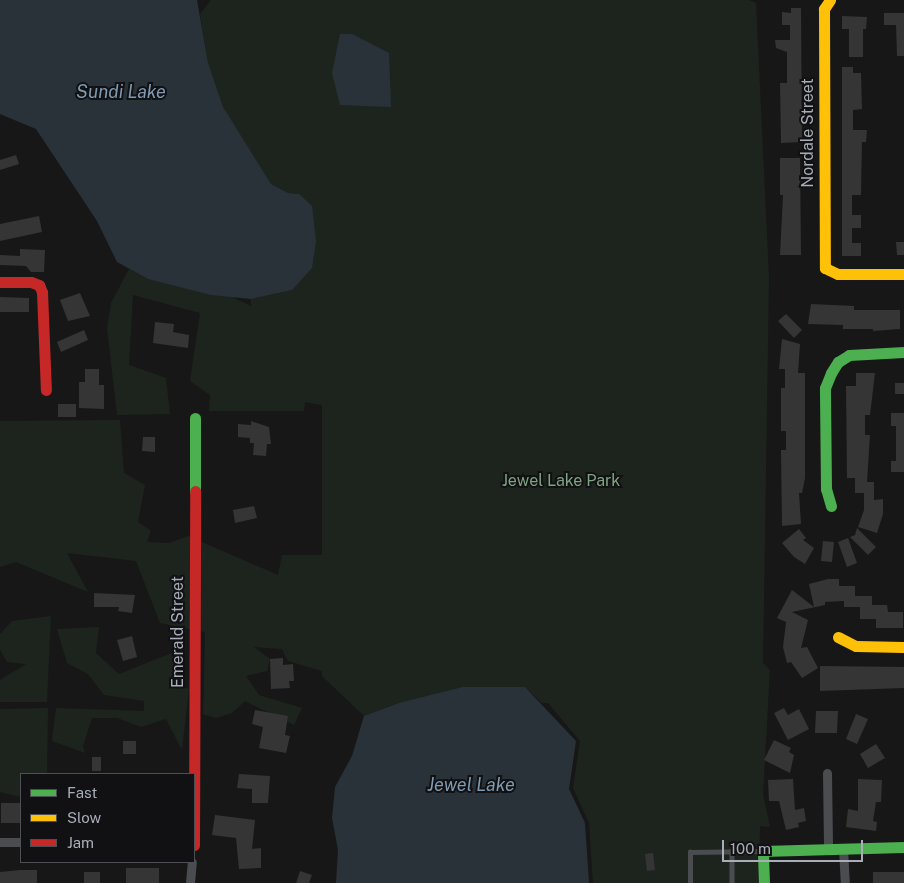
<!DOCTYPE html>
<style>
body{margin:0}
#map{position:relative;width:904px;height:883px;overflow:hidden;background:#171717;font-family:"Public Sans",sans-serif}
div>[style]{position:absolute}
[style*='--x']{left:calc(var(--x)*1px);top:calc(var(--y)*1px);width:calc(var(--w)*1px);rotate:calc(var(--a)*1deg)}
.green>*{inset:0;background:#1d241e}
.water>*{inset:0;background:#2a3239}
.building>*{inset:0;background:#353536}
.lane>*{height:4.5px;margin:-2.25px;padding:0 2.25px;transform-origin:2.25px;border-radius:2.25px;background:#4b4c50}
.street>*{height:9px;margin:-4.5px;padding:0 4.5px;transform-origin:4.5px;border-radius:4.5px;background:#4b4c50}
.fast>*{height:11px;margin:-5.5px;padding:0 5.5px;transform-origin:5.5px;border-radius:5.5px;background:#4caf50}
.slow>*{height:11px;margin:-5.5px;padding:0 5.5px;transform-origin:5.5px;border-radius:5.5px;background:#ffc107}
.jam>*{height:11px;margin:-5.5px;padding:0 5.5px;transform-origin:5.5px;border-radius:5.5px;background:#c62828}
span{translate:-50% -50%;white-space:nowrap;text-align:center;line-height:1.15;-webkit-text-stroke:4px #111113;paint-order:stroke}
.street-label{font-size:16px;color:#a8adb8}
.park-label{font-size:16px;color:#7fa381}
.water-label{font-size:18px;color:#7f9bb3;font-style:italic}
.legend{position:absolute;left:20px;top:773px;width:175px;height:90px;box-sizing:border-box;background:#111113;border:1px solid #4d4f55;margin:0;padding:6px 9px;list-style:none;font-size:15px;color:#a8adb8}
.legend li{display:flex;align-items:center;gap:10px;height:25px}
.legend b{width:25px;border:1px solid #4d4f55}
.scale{position:absolute;left:722px;top:840px;width:141px;height:22px;box-sizing:border-box;border:2px solid #a8adb8;border-top:0;padding-left:6px;font-size:15px;line-height:18px;white-space:nowrap;color:#a8adb8;-webkit-text-stroke:4px #111113;paint-order:stroke}
</style>
<div id="map">
<div class="green">
<i style="clip-path:polygon(211px 0,749px 0,756px 3px,769px 278px,763px 663px,770px 670px,763px 794px,770px 827px,760px 826px,759px 883px,593px 883px,589px 823px,573px 788px,580px 741px,548px 703px,542px 703px,525px 687px,399px 703px,364px 716px,322px 676px,322px 671px,288px 661px,282px 649px,254px 647px,270px 659px,267px 671px,246px 676px,259px 695px,302px 708px,294px 725px,245px 701px,232px 713px,216px 718px,203px 714px,205px 632px,160px 623px,136px 561px,67px 553px,88px 592px,16px 562px,0 567px,0 421px,120px 420px,124px 473px,145px 485px,138px 522px,151px 531px,147px 542px,169px 543px,188px 536px,278px 575px,282px 555px,322px 555px,322px 405px,305px 402px,304px 411px,209px 411px,210px 395px,190px 381px,200px 313px,133px 295px,129px 365px,166px 378px,170px 414px,117px 415px,107px 328px,111px 303px,129px 269px,148px 279px,232px 297px,251px 306px,251px 299px,292px 290px,299px 194px,288px 193px,271px 184px,222px 107px,208px 63px,200px 14px)"></i>
<i style="clip-path:polygon(51px 616px,47px 702px,0 702px,0 680px,26px 664px,7px 662px,0 650px,0 634px,12px 621px)"></i>
<i style="clip-path:polygon(99px 627px,96px 653px,119px 674px,179px 650px,170px 682px,189px 689px,182px 750px,166px 719px,141px 727px,117px 718px,92px 718px,83px 746px,85px 753px,52px 741px,56px 708px,144px 711px,144px 701px,104px 695px,88px 674px,67px 663px,57px 629px)"></i>
<i style="clip-path:polygon(48px 708px,47px 774px,21px 774px,21px 797px,0 792px,0 709px)"></i>
</div>
<div class="water">
<i style="clip-path:polygon(0 0,197px 0,208px 63px,223px 107px,271px 184px,288px 193px,299px 194px,312px 206px,316px 241px,312px 268px,292px 290px,251px 299px,211px 295px,148px 279px,117px 262px,97px 221px,36px 129px,0 114px)"></i>
<i style="clip-path:polygon(340px 34px,352px 34px,389px 53px,391px 107px,340px 105px,332px 73px)"></i>
<i style="clip-path:polygon(463px 687px,525px 687px,576px 741px,569px 789px,585px 823px,589px 883px,336px 883px,338px 850px,332px 818px,335px 787px,352px 756px,364px 716px,399px 703px)"></i>
</div>
<div class="building">
<i style="clip-path:polygon(791px 8px,801px 8px,802px 142px,781px 143px,780px 83px,787px 83px,787px 52px,776px 48px,775px 40px,790px 40px,790px 25px,782px 25px,782px 12px,791px 13px)"></i>
<i style="clip-path:polygon(884px 13px,904px 13px,904px 56px,897px 56px,896px 25px,884px 25px)"></i>
<i style="clip-path:polygon(842px 16px,867px 17px,866px 29px,863px 29px,863px 57px,849px 57px,849px 29px,842px 29px)"></i>
<i style="clip-path:polygon(842px 67px,853px 67px,853px 73px,861px 73px,862px 109px,853px 110px,853px 130px,867px 130px,866px 142px,862px 142px,861px 195px,852px 195px,852px 215px,861px 215px,861px 228px,852px 228px,852px 243px,861px 243px,861px 256px,842px 256px)"></i>
<i style="clip-path:polygon(16px 155px,19px 164px,0 170px,0 160px)"></i>
<i style="clip-path:polygon(780px 158px,800px 158px,801px 255px,780px 255px,783px 195px,780px 195px)"></i>
<i style="clip-path:polygon(39px 216px,42px 232px,0 241px,0 224px)"></i>
<i style="clip-path:polygon(896px 242px,904px 242px,904px 255px,897px 255px)"></i>
<i style="clip-path:polygon(20px 249px,45px 250px,44px 272px,31px 272px,26px 266px,0 265px,0 255px,20px 256px)"></i>
<i style="clip-path:polygon(80px 293px,90px 316px,68px 321px,60px 300px)"></i>
<i style="clip-path:polygon(0 297px,29px 298px,29px 312px,0 312px)"></i>
<i style="clip-path:polygon(811px 304px,854px 306px,854px 310px,900px 310px,900px 329px,873px 331px,873px 329px,843px 329px,843px 325px,808px 324px)"></i>
<i style="clip-path:polygon(786px 314px,802px 330px,794px 338px,778px 321px)"></i>
<i style="clip-path:polygon(155px 322px,174px 324px,173px 332px,189px 335px,188px 348px,153px 343px)"></i>
<i style="clip-path:polygon(84px 330px,88px 340px,61px 352px,57px 342px)"></i>
<i style="clip-path:polygon(782px 339px,800px 344px,798px 373px,805px 373px,805px 478px,802px 493px,799px 493px,801px 524px,782px 526px,781px 450px,786px 450px,786px 431px,781px 431px,781px 388px,785px 388px,785px 369px,779px 369px)"></i>
<i style="clip-path:polygon(85px 369px,99px 369px,99px 385px,104px 385px,104px 409px,79px 408px,79px 382px,85px 382px)"></i>
<i style="clip-path:polygon(856px 373px,875px 373px,870px 415px,865px 415px,865px 435px,870px 435px,867px 482px,874px 482px,874px 500px,883px 499px,883px 514px,877px 533px,858px 527px,864px 510px,864px 493px,855px 493px,855px 478px,847px 478px,846px 386px,856px 386px)"></i>
<i style="clip-path:polygon(895px 383px,904px 383px,904px 394px,895px 394px)"></i>
<i style="clip-path:polygon(58px 404px,76px 404px,76px 417px,58px 417px)"></i>
<i style="clip-path:polygon(891px 413px,904px 413px,904px 472px,891px 472px,891px 461px,896px 461px,896px 426px,891px 426px)"></i>
<i style="clip-path:polygon(251px 421px,269px 427px,271px 444px,267px 444px,266px 456px,253px 455px,254px 443px,250px 443px,250px 438px,238px 437px,238px 424px,251px 425px)"></i>
<i style="clip-path:polygon(143px 437px,155px 437px,155px 452px,142px 451px)"></i>
<i style="clip-path:polygon(254px 506px,257px 518px,235px 523px,233px 510px)"></i>
<i style="clip-path:polygon(857px 528px,876px 547px,868px 555px,850px 537px,855px 535px)"></i>
<i style="clip-path:polygon(799px 529px,806px 538px,803px 540px,814px 548px,805px 564px,794px 557px,782px 543px)"></i>
<i style="clip-path:polygon(848px 538px,857px 563px,847px 567px,838px 542px)"></i>
<i style="clip-path:polygon(823px 541px,834px 542px,832px 562px,821px 561px)"></i>
<i style="clip-path:polygon(828px 579px,839px 579px,839px 586px,855px 586px,855px 596px,872px 596px,872px 605px,887px 605px,888px 612px,903px 612px,903px 628px,876px 628px,876px 619px,860px 619px,860px 607px,844px 607px,844px 601px,825px 602px,825px 605px,792px 612px,808px 620px,801px 648px,807px 647px,818px 668px,802px 678px,791px 662px,787px 663px,783px 647px,786px 622px,777px 618px,792px 590px,814px 607px,809px 584px)"></i>
<i style="clip-path:polygon(94px 593px,135px 595px,132px 613px,118px 611px,119px 607px,94px 607px)"></i>
<i style="clip-path:polygon(132px 636px,137px 657px,123px 661px,117px 640px)"></i>
<i style="clip-path:polygon(283px 658px,283px 665px,293px 664px,294px 681px,289px 681px,290px 688px,271px 689px,270px 659px)"></i>
<i style="clip-path:polygon(820px 666px,904px 667px,904px 688px,820px 691px)"></i>
<i style="clip-path:polygon(784px 708px,788px 715px,799px 709px,809px 729px,788px 740px,774px 713px)"></i>
<i style="clip-path:polygon(255px 710px,288px 716px,285px 735px,290px 736px,286px 753px,259px 748px,263px 727px,252px 724px)"></i>
<i style="clip-path:polygon(816px 711px,838px 711px,837px 733px,815px 733px)"></i>
<i style="clip-path:polygon(856px 714px,868px 719px,857px 744px,846px 739px)"></i>
<i style="clip-path:polygon(774px 740px,791px 748px,789px 752px,794px 755px,790px 773px,764px 760px)"></i>
<i style="clip-path:polygon(123px 741px,136px 741px,136px 754px,123px 754px)"></i>
<i style="clip-path:polygon(876px 744px,885px 758px,868px 768px,860px 754px)"></i>
<i style="clip-path:polygon(92px 757px,101px 757px,101px 771px,92px 771px)"></i>
<i style="clip-path:polygon(239px 774px,270px 776px,268px 803px,252px 803px,252px 789px,237px 788px)"></i>
<i style="clip-path:polygon(793px 779px,795px 810px,804px 808px,806px 821px,798px 823px,799px 827px,786px 830px,779px 801px,769px 801px,768px 780px)"></i>
<i style="clip-path:polygon(858px 779px,882px 780px,881px 802px,876px 802px,873px 821px,877px 822px,876px 831px,846px 827px,848px 809px,858px 811px)"></i>
<i style="clip-path:polygon(1px 803px,20px 803px,20px 823px,1px 823px)"></i>
<i style="clip-path:polygon(215px 815px,255px 820px,252px 849px,261px 848px,261px 868px,239px 869px,236px 838px,212px 835px)"></i>
<i style="clip-path:polygon(653px 853px,655px 870px,647px 871px,645px 854px)"></i>
<i style="clip-path:polygon(126px 868px,159px 868px,159px 883px,126px 883px)"></i>
<i style="clip-path:polygon(20px 870px,37px 870px,37px 883px,0 883px,0 872px)"></i>
<i style="clip-path:polygon(300px 871px,312px 875px,309px 883px,296px 883px)"></i>
<i style="clip-path:polygon(84px 872px,100px 872px,100px 883px,84px 883px)"></i>
<i style="clip-path:polygon(873px 872px,904px 872px,904px 883px,873px 883px)"></i>
</div>
<div class="lane">
<i style="--x:732;--y:851;--w:32;--a:90"></i>
<i style="--x:690;--y:883;--w:31;--a:-90"></i>
<i style="--x:690;--y:852;--w:72;--a:-0.8"></i>
</div>
<div class="street">
<i style="--x:827;--y:773;--w:75;--a:89.2"></i>
<i style="--x:0;--y:842;--w:21;--a:0"></i>
<i style="--x:843;--y:848;--w:35;--a:87"></i>
<i style="--x:190;--y:883;--w:21;--a:-85"></i>
</div>
<div class="fast">
<i style="--x:195;--y:491;--w:73;--a:-90"></i>
<i style="--x:831;--y:506;--w:18;--a:-106"></i>
<i style="--x:826;--y:489;--w:101;--a:-90.6"></i>
<i style="--x:825;--y:388;--w:16;--a:-68"></i>
<i style="--x:831;--y:373;--w:13;--a:-58"></i>
<i style="--x:838;--y:362;--w:13;--a:-32"></i>
<i style="--x:849;--y:355;--w:55;--a:-3.1"></i>
<i style="--x:764;--y:883;--w:32;--a:-92"></i>
<i style="--x:763;--y:851;--w:141;--a:-1.6"></i>
</div>
<div class="slow">
<i style="--x:830;--y:0;--w:11;--a:124"></i>
<i style="--x:824;--y:9;--w:259;--a:89.8"></i>
<i style="--x:825;--y:268;--w:14;--a:25"></i>
<i style="--x:838;--y:274;--w:66;--a:0"></i>
<i style="--x:838;--y:637;--w:20;--a:27"></i>
<i style="--x:856;--y:646;--w:48;--a:1.2"></i>
</div>
<div class="jam">
<i style="--x:0;--y:282;--w:31;--a:0"></i>
<i style="--x:31;--y:282;--w:9;--a:21"></i>
<i style="--x:39;--y:285;--w:8;--a:67"></i>
<i style="--x:42;--y:292;--w:98;--a:87.7"></i>
<i style="--x:194;--y:845;--w:354;--a:-89.8"></i>
</div>
<div class="street-label">
<span style="left:808px;top:133px;rotate:-90deg">Nordale Street</span>
<span style="left:178px;top:632px;rotate:-90deg">Emerald Street</span>
</div>
<div class="park-label">
<span style="left:561px;top:481px">Jewel Lake Park</span>
</div>
<div class="water-label">
<span style="left:121px;top:92px">Sundi Lake</span>
<span style="left:471px;top:785px">Jewel Lake</span>
</div>
<ul class="legend">
<li><b style="height:6px;background:#4caf50"></b>Fast</li>
<li><b style="height:6px;background:#ffc107"></b>Slow</li>
<li><b style="height:6px;background:#c62828"></b>Jam</li>
</ul>
<div class="scale">100 m</div>
</div>
